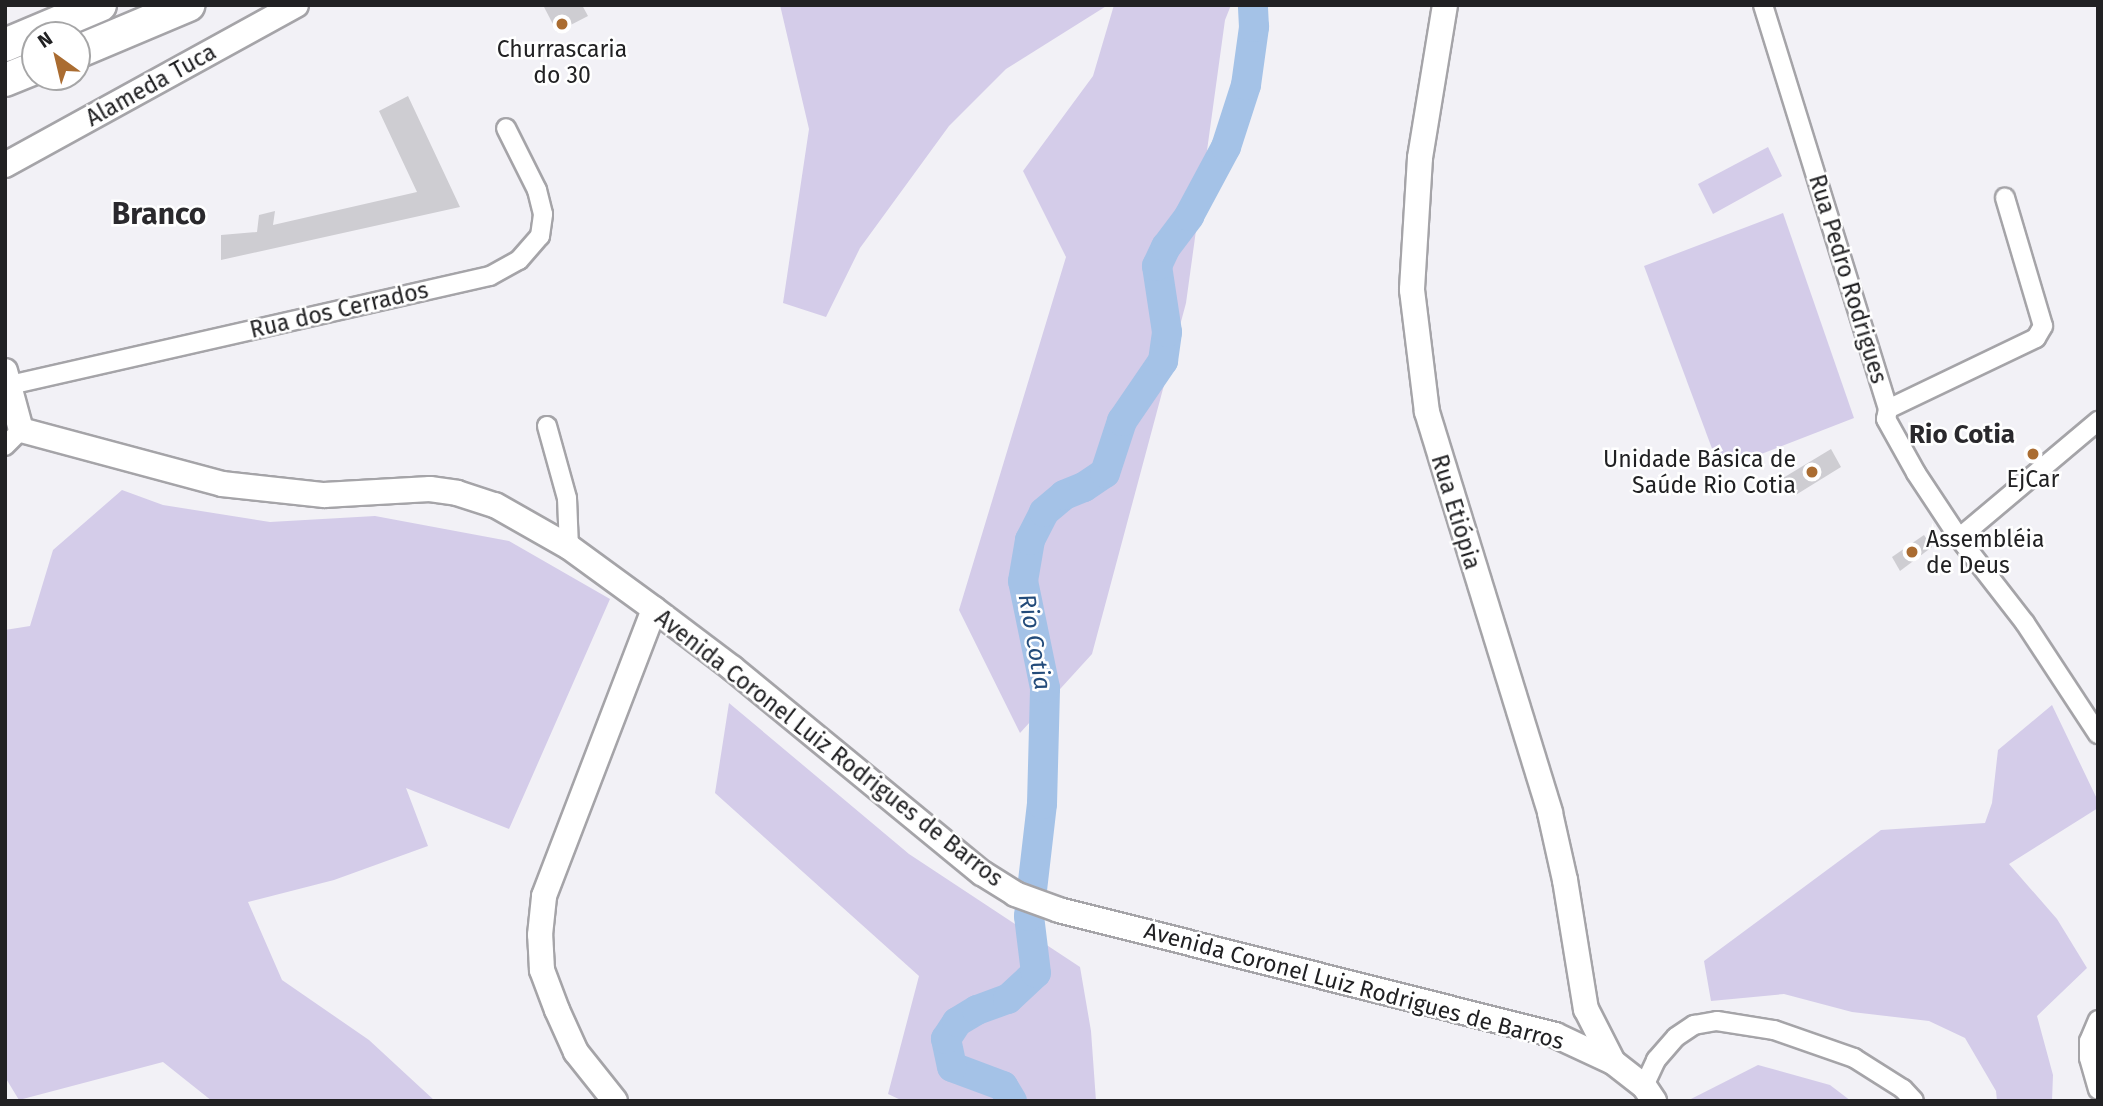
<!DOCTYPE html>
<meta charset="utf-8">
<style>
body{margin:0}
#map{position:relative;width:2103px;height:1106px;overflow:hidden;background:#f2f1f6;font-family:"Fira Sans",sans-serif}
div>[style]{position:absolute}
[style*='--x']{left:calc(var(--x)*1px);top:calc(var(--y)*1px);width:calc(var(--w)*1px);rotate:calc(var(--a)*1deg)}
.green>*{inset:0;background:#d4cce9}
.river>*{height:30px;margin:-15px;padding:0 15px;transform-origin:15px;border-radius:15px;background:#a4c2e7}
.building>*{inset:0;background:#cecdd2}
.roads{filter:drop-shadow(2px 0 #a5a4a8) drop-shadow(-2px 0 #a5a4a8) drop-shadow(0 2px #a5a4a8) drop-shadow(0 -2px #a5a4a8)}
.street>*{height:18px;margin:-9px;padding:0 9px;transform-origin:9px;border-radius:9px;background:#fff}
.secondary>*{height:24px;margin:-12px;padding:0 12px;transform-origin:12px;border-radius:12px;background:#fff}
.highway>*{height:32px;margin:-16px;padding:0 16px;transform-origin:16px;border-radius:16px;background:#fff}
.dots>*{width:19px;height:19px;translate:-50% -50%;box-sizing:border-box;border:4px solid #fff;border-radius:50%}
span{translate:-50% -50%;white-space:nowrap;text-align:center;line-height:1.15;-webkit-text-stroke:5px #fff;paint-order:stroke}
.poi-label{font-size:23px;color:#212123}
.right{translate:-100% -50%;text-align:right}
.left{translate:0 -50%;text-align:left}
.street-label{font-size:23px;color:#212123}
.water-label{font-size:24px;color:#234b7a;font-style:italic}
.quarter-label{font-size:26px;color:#2a292d;font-weight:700}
.district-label{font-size:30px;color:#2a292d;font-weight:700}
.frame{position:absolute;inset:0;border:7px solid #212123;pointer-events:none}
.north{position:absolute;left:21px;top:21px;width:70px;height:70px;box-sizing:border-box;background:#fff;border:2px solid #a6a6a7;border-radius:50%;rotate:326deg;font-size:19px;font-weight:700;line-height:28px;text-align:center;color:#212123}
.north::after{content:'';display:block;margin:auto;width:24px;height:32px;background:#aa6c31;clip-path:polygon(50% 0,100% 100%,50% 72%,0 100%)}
</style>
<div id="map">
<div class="green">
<i style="clip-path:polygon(780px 5px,1108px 5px,1006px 69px,949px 126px,860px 248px,826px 317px,783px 303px,809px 129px)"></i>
<i style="clip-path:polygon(1114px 5px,1231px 5px,1225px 20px,1186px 303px,1092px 654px,1020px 733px,959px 610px,1066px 257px,1023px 171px,1093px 76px)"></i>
<i style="clip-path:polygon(1768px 147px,1782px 176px,1713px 214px,1698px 184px)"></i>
<i style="clip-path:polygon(1783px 213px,1854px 418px,1720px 470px,1644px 266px)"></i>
<i style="clip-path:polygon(122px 490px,163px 505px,270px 522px,375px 516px,509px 541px,610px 599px,509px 829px,406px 788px,428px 846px,334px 880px,248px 902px,282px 980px,369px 1040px,435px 1101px,212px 1101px,163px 1062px,19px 1100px,5px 1077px,5px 630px,30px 626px,53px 550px)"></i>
<i style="clip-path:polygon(729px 703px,909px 854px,1080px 967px,1091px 1031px,1096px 1101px,903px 1101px,888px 1094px,919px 976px,715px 793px)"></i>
<i style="clip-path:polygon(2052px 705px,2098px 801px,2098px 808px,2009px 864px,2057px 919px,2087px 968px,2037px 1016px,2053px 1075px,2052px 1101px,1997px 1101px,1996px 1091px,1965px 1038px,1929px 1021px,1852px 1012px,1784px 994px,1711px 1001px,1704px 961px,1881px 830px,1985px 823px,1992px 803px,1998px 750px)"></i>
<i style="clip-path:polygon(1758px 1065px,1830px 1085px,1851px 1101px,1687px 1101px)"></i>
</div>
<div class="river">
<i style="--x:1012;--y:1101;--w:17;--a:-121"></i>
<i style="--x:1003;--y:1086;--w:54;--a:-159.6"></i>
<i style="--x:952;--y:1067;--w:29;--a:-102"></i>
<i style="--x:946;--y:1039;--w:20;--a:-57"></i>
<i style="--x:957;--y:1022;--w:23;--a:-31"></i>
<i style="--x:977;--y:1010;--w:33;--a:-20"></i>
<i style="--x:1008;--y:999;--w:38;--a:-43"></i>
<i style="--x:1036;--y:973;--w:57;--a:-97"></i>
<i style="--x:1029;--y:916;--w:113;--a:-83.4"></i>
<i style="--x:1042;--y:804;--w:116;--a:-88.5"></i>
<i style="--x:1045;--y:688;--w:109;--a:-101.6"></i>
<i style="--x:1023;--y:581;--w:42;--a:-80.3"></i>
<i style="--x:1030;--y:540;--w:31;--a:-63"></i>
<i style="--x:1044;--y:512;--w:26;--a:-40"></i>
<i style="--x:1064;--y:495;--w:22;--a:-22"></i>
<i style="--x:1084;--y:487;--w:25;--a:-34"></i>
<i style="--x:1105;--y:473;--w:55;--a:-71.9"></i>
<i style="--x:1122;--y:421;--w:73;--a:-55.7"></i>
<i style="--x:1163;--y:361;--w:29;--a:-82"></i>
<i style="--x:1167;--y:332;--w:67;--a:-98.6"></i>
<i style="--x:1157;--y:266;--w:21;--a:-65"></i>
<i style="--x:1166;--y:247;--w:39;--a:-53"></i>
<i style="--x:1189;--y:216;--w:78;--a:-61.8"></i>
<i style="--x:1226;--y:147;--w:65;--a:-72.1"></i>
<i style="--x:1246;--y:85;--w:59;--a:-82.1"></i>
<i style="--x:1254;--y:27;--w:22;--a:-93"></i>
</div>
<div class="building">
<i style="clip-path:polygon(543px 5px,582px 5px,588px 16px,557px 32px)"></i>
<i style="clip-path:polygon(408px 96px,460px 207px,221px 260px,221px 235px,257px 232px,259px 215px,275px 211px,273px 225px,417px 192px,379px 111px)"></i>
<i style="clip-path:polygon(1831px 449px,1841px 467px,1794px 496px,1783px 478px)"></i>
<i style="clip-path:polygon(1924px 535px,1932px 547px,1900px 571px,1892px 557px)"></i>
</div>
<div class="roads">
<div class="street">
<i style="--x:1763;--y:5;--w:423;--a:72.8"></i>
<i style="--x:1888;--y:409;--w:10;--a:101"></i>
<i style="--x:1886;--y:419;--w:62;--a:60.9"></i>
<i style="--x:1916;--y:473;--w:78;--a:56.5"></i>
<i style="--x:1959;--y:538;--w:108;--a:52.2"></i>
<i style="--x:2025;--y:623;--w:133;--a:56.7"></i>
<i style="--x:10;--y:385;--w:492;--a:-12.8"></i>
<i style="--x:490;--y:276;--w:33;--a:-29"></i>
<i style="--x:519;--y:260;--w:32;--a:-49"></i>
<i style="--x:540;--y:236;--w:22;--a:-82"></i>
<i style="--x:543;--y:214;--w:25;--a:-104"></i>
<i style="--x:537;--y:190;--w:69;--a:-116.6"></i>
<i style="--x:1888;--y:409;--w:164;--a:-25.6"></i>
<i style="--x:2036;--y:338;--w:14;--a:-60"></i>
<i style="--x:2043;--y:326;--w:134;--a:-106.5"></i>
<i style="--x:547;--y:426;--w:75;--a:74.5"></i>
<i style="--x:567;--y:498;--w:49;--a:87.7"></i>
<i style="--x:5;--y:446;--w:23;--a:-45"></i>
<i style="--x:1959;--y:538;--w:182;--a:-40.1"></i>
<i style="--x:2098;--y:1020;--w:23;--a:113"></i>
<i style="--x:2089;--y:1041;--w:17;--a:90"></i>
<i style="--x:2089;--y:1058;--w:33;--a:74"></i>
<i style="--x:1644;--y:1086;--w:29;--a:-65"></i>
<i style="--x:1656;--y:1060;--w:30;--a:-49"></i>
<i style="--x:1676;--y:1037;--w:22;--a:-34"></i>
<i style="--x:1694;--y:1025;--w:23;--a:-10"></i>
<i style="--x:1717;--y:1021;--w:58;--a:9"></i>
<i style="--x:1774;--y:1030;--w:85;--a:19.3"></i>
<i style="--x:1854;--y:1058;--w:58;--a:32.3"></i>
<i style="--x:1903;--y:1089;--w:16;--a:47"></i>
</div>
<div class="secondary">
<i style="--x:1445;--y:5;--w:155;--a:99.3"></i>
<i style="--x:1420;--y:158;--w:132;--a:93.5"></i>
<i style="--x:1412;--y:290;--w:123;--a:83"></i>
<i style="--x:1427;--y:412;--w:419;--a:72.9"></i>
<i style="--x:1550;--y:813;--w:69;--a:77.4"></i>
<i style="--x:1565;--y:880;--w:131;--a:80.8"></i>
<i style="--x:1586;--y:1009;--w:59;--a:63"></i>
<i style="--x:5;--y:165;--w:332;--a:-28.8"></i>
<i style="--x:5;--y:371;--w:61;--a:74.8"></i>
<i style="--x:21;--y:430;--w:208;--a:15"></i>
<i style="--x:222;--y:484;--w:103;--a:6.2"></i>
<i style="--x:324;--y:495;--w:106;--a:-3.2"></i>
<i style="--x:430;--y:489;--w:27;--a:8"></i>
<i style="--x:457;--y:493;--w:40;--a:18"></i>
<i style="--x:495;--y:505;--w:85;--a:29.6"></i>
<i style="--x:569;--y:547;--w:105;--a:36.1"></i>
<i style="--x:654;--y:609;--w:98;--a:37.1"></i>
<i style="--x:732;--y:668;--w:323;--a:39.4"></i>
<i style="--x:982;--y:873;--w:39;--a:32"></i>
<i style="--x:1015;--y:894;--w:47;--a:20"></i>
<i style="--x:1059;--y:910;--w:512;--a:14.14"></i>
<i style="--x:1555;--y:1035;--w:64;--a:25"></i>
<i style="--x:1613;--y:1062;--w:39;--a:38"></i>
<i style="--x:1644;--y:1086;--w:18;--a:56"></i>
<i style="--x:615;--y:1101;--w:63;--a:-128.5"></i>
<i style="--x:576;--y:1052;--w:46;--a:-114.3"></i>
<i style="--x:557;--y:1010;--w:43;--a:-110.6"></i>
<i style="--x:542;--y:970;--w:35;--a:-93"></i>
<i style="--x:540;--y:935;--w:39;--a:-84"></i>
<i style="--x:544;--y:896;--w:307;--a:-69"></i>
</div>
<div class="highway">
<i style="--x:5;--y:45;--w:103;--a:-22.8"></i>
<i style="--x:77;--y:52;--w:121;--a:-22.9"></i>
<i style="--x:5;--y:80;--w:32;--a:-22"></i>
</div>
</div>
<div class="dots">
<i style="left:562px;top:24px;background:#aa6c31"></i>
<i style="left:2033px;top:454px;background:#aa6c31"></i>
<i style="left:1812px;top:472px;background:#aa6c31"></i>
<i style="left:1912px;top:552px;background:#aa6c31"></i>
</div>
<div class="poi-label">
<span style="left:562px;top:62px">Churrascaria<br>do 30</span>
<span class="right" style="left:1796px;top:472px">Unidade Básica de<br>Saúde Rio Cotia</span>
<span style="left:2033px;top:479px">EjCar</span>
<span class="left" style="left:1926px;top:552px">Assembléia<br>de Deus</span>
</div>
<div class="street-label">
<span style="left:151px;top:85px;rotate:-29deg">Alameda Tuca</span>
<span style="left:1848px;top:279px;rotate:73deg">Rua Pedro Rodrigues</span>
<span style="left:339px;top:310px;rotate:-13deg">Rua dos Cerrados</span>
<span style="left:1456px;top:512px;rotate:73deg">Rua Etiópia</span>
<span style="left:829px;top:748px;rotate:38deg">Avenida Coronel Luiz Rodrigues de Barros</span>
<span style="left:1354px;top:986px;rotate:15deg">Avenida Coronel Luiz Rodrigues de Barros</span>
</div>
<div class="water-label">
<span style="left:1034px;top:642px;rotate:80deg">Rio Cotia</span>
</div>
<div class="quarter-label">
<span style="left:1962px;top:435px">Rio Cotia</span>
</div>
<div class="district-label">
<span style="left:159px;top:214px">Branco</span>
</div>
<div class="frame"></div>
<div class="north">N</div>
</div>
